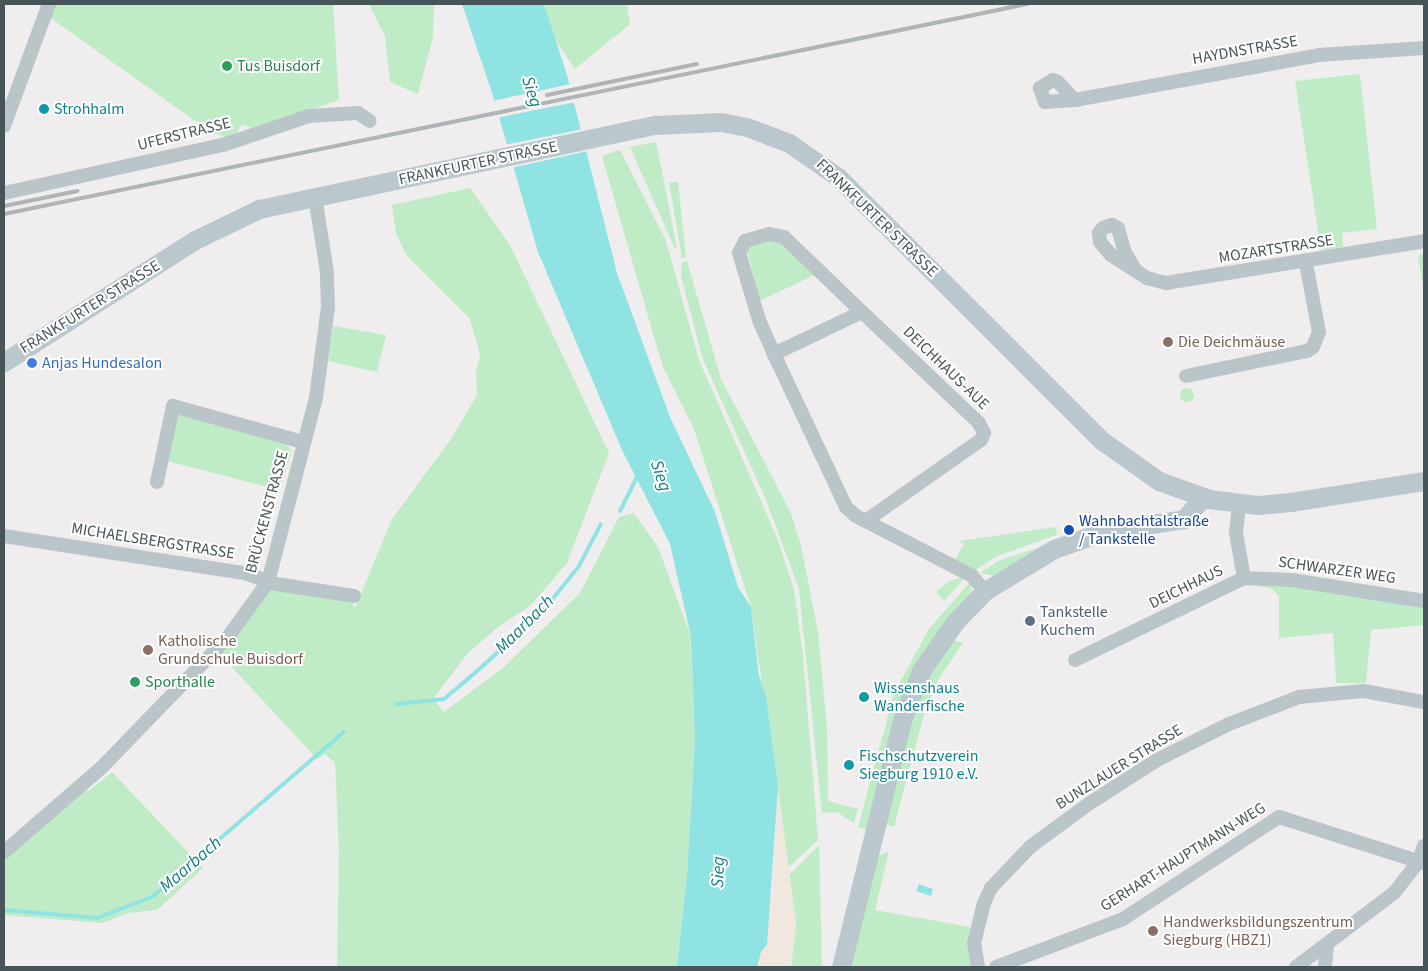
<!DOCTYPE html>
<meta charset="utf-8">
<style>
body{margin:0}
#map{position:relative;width:1428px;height:971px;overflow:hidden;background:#f0edee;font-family:"Source Sans 3",sans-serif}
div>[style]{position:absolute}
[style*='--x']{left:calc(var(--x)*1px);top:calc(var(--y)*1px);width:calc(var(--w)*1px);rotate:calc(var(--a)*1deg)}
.green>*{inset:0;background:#bfebc6}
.round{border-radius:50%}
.sand>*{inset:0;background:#f0e7df}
.water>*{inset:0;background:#8fe4e3}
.pier>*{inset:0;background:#f0edee}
.stream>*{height:4px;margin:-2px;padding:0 2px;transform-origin:2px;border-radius:2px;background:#8fe4e3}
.street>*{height:14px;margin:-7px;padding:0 7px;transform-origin:7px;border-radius:7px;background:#bac5c9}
.secondary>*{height:19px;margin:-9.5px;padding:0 9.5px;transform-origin:9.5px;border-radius:9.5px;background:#bac8ce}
.rail>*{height:4px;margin:-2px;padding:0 2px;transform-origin:2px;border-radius:2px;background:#b0b4b7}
.dots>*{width:14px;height:14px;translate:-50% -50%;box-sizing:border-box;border:2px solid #fff;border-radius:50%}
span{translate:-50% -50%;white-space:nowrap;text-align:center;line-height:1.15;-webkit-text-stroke:4px #fff;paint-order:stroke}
.street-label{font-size:16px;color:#475559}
.leisure-label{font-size:16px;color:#27864d}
.left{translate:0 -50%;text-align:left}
.culture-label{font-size:16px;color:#0d838f}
.education-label{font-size:16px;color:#785e54}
.shop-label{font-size:16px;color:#366cbe}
.transit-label{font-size:16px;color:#164399}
.service-label{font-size:16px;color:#4e5e75}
.water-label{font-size:18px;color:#17807f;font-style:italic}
.frame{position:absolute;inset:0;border:5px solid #475559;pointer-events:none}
</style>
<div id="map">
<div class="green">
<i style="clip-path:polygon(55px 4px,333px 4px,339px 100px,253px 129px,242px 124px,232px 140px,208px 130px,49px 17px)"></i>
<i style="clip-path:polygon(369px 4px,434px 4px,433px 37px,418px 94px,390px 82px,385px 36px)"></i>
<i style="clip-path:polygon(544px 4px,627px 4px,630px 24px,575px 69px,553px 36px)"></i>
<i style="clip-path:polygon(1360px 74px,1377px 229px,1342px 233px,1343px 247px,1321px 250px,1295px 81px)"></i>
<i style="clip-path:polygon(656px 142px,677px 248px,675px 249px,630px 147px)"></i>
<i style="clip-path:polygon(620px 150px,666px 241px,699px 360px,778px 540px,794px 590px,803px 655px,818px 840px,788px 868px,751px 607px,694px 429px,663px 367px,654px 337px,602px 156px)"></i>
<i style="clip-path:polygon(669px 182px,678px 182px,686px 257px,682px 258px)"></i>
<i style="clip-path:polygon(470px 188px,510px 245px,609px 453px,567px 563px,531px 605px,498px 627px,468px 653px,433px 699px,444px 712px,504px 667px,580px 593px,619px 517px,634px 513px,658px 547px,691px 637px,695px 739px,687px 875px,677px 967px,337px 967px,339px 850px,335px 763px,325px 754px,317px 759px,218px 652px,271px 586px,351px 599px,355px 608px,392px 519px,451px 439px,477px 395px,476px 372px,480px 355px,470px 319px,407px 256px,396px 233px,392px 205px)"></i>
<i style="clip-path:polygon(771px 240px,779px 241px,816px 274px,760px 301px,747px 251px,751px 246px)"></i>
<i style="clip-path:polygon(1421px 253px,1424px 256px,1424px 291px,1418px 258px)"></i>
<i style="clip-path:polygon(687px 261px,721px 379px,790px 511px,801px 545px,818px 632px,827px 727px,828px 801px,858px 809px,854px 823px,837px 812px,822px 813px,799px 589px,766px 500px,702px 357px,681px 276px,682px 263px)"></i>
<i style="clip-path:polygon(333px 326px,386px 335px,377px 372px,328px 361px)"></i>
<i class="round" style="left:1180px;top:388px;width:14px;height:14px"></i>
<i style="clip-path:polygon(178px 414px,284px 443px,291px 449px,291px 455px,279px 490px,167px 461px)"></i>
<i style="clip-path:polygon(1056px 527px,1057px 535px,997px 556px,975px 570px,955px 560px,964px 544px,959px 541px)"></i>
<i style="clip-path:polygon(1046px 545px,995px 576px,980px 573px,998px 561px)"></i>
<i style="clip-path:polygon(963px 577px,965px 578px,944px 601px,936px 592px,950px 581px)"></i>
<i style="clip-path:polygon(1278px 581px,1424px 603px,1424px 625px,1371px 630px,1366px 683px,1336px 683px,1333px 633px,1279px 638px,1279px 596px,1272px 589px,1255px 585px)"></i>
<i style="clip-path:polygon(970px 582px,972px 591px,948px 620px,866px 829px,858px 827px,895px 691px,929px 629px)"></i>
<i style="clip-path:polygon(952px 640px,963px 643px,940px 677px,926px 707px,894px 827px,885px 824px,903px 737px,928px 673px)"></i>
<i style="clip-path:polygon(112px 772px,203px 868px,157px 910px,129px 913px,102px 923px,4px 915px,4px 859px,85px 789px,89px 791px)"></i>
<i style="clip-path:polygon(819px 845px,822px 967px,791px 967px,796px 924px,789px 875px)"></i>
<i style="clip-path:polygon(889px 851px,875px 910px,970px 927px,968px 941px,972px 967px,847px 967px,878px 856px)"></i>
</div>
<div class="sand">
<i style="clip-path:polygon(778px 787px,796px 924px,791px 967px,757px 967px,772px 896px)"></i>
</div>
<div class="water">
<i style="clip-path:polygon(462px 4px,544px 4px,567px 75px,617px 273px,670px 417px,715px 512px,738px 587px,751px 607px,759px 676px,766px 696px,778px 787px,767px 945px,761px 952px,757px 967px,677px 967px,687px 875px,695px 739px,691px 637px,670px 544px,622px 450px,538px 252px,492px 93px)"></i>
<i style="clip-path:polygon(919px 884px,933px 889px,931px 896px,916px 891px)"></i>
</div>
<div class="pier">
<i style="clip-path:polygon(571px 84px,576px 102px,496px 118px,492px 101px)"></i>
<i style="clip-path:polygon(583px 129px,588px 151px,511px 168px,504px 145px)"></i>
</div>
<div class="stream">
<i style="--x:620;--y:511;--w:40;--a:-63.4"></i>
<i style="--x:397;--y:704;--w:47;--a:-6.1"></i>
<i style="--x:444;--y:699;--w:42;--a:-40.2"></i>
<i style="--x:476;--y:672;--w:91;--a:-42.3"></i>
<i style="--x:543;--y:611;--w:58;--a:-51.3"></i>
<i style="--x:579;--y:566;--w:47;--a:-62.4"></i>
<i style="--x:4;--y:910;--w:93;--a:4.9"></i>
<i style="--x:97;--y:918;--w:59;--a:-20.9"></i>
<i style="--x:152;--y:897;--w:253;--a:-40.7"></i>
</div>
<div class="street">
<i style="--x:1053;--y:80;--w:5;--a:22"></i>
<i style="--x:1058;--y:82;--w:25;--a:47"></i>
<i style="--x:1075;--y:100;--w:30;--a:176"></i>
<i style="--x:1045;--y:102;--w:15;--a:-110"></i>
<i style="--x:1040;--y:88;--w:15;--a:-32"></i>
<i style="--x:1075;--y:100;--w:248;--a:-10.4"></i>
<i style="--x:1319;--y:55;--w:105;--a:-3.8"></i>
<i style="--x:4;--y:126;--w:130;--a:-69.8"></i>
<i style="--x:4;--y:193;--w:224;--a:-12.4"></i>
<i style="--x:223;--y:145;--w:91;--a:-18.6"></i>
<i style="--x:309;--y:116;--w:49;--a:-3.5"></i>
<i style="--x:358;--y:113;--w:14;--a:34"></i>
<i style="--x:1136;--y:271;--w:21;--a:-121"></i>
<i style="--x:1125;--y:253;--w:26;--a:-106"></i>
<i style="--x:1118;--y:228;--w:7;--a:-153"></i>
<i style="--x:1112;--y:225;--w:9;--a:162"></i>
<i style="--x:1103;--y:228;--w:6;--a:129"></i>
<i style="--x:1099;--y:233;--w:9;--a:84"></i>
<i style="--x:1100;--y:242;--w:17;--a:50"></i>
<i style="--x:1111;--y:255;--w:43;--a:32.6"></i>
<i style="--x:1147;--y:278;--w:20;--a:15"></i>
<i style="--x:1166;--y:283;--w:261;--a:-9.2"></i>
<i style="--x:774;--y:354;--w:34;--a:-114"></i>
<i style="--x:760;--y:323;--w:73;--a:-106.7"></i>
<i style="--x:739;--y:253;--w:13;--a:-63"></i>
<i style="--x:745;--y:241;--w:25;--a:-16"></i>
<i style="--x:769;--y:234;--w:15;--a:11"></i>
<i style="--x:784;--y:237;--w:108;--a:43.9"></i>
<i style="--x:1186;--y:376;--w:124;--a:-11.7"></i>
<i style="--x:1307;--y:351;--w:7;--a:-34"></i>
<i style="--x:1313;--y:347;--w:16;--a:-68"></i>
<i style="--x:1319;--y:332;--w:70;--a:-100.7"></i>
<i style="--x:157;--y:482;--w:78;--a:-78.1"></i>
<i style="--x:173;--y:406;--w:135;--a:15.5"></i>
<i style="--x:1239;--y:504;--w:29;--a:96"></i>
<i style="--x:1236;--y:533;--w:46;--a:79.9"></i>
<i style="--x:867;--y:520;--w:139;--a:-35.1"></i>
<i style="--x:981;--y:440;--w:8;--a:-67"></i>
<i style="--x:984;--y:433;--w:11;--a:-117"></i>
<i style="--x:979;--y:423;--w:161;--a:-136.5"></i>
<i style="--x:862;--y:312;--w:98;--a:154.5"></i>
<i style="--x:774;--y:354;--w:169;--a:64.8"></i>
<i style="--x:846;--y:507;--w:13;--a:42"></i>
<i style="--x:856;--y:516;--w:131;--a:27.3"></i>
<i style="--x:972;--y:576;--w:20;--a:49"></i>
<i style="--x:4;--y:536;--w:243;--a:8.8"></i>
<i style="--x:244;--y:573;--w:34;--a:19"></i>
<i style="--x:276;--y:584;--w:79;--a:8.7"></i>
<i style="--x:1075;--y:660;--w:188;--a:-25.9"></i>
<i style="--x:1244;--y:578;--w:48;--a:2.4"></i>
<i style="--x:1292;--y:580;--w:134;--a:9"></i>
<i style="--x:4;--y:852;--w:130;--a:-40.9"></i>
<i style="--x:102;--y:767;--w:181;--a:-45.9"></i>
<i style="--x:228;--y:637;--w:68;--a:-54"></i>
<i style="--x:268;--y:582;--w:190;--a:-75.4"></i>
<i style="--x:316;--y:398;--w:92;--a:-82.5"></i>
<i style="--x:328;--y:307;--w:35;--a:-92"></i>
<i style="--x:327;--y:272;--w:76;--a:-99.1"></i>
<i style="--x:978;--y:967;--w:24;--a:-99"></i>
<i style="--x:974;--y:943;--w:41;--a:-76"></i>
<i style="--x:984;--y:903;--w:17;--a:-65"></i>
<i style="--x:991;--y:888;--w:57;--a:-46.4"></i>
<i style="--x:1030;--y:847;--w:74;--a:-36.3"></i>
<i style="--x:1090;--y:803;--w:80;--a:-32.7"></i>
<i style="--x:1157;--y:760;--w:80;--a:-26.6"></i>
<i style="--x:1229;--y:724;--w:75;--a:-21.1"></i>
<i style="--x:1299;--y:697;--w:65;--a:-5.3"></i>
<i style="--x:1364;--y:691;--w:61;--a:10.4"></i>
<i style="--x:996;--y:967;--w:136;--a:-20.7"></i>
<i style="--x:1123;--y:919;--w:186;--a:-33.2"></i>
<i style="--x:1279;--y:817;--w:152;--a:17.6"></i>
<i style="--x:1296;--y:967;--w:123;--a:-37.1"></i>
<i style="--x:1394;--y:893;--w:41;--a:-52"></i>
<i style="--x:1419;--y:861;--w:16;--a:-72"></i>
<i style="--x:1325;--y:967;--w:23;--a:-85"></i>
</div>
<div class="secondary">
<i style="--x:4;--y:362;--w:227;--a:-32.6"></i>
<i style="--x:195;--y:240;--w:71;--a:-25.8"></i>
<i style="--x:259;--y:209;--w:405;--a:-12"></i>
<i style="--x:655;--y:125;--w:66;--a:-2.6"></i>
<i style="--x:721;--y:122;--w:26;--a:11"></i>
<i style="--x:747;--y:127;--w:45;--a:20.9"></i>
<i style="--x:789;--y:143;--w:60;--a:34.8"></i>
<i style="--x:838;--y:177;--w:372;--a:45"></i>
<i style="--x:1101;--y:440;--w:71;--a:35.3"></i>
<i style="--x:1159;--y:481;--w:53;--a:19.8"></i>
<i style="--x:1209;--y:499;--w:48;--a:7.1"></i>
<i style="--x:1257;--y:505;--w:34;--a:-5"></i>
<i style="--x:1291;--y:502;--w:135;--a:-9"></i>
<i style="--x:841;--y:967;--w:254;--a:-76.1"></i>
<i style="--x:902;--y:720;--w:53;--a:-68.8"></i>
<i style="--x:921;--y:671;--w:60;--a:-55.2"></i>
<i style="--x:955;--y:622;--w:43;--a:-45.9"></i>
<i style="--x:985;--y:591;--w:81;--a:-31.3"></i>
<i style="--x:1054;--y:549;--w:54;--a:-19.4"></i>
<i style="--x:1105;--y:531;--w:80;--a:-8.6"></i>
<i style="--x:1184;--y:519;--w:29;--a:-49"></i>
</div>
<div class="rail">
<i style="--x:547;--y:95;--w:153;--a:-11.7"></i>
<i style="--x:4;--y:206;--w:75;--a:-11.6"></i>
<i style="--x:4;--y:214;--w:1044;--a:-11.6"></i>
</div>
<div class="dots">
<i style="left:227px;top:66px;background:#2e9e5b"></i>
<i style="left:44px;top:109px;background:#0f9aa8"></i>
<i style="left:1168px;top:342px;background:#8d6e63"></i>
<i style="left:32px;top:363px;background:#3f7fe0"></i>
<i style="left:1069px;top:530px;background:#1a4fb4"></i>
<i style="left:1030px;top:621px;background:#5c6f8a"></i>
<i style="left:148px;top:650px;background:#8d6e63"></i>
<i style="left:135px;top:682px;background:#2e9e5b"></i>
<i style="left:864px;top:697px;background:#0f9aa8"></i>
<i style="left:849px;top:765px;background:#0f9aa8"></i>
<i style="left:1153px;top:931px;background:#8d6e63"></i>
</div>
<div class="street-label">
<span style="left:1245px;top:50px;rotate:-10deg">HAYDNSTRASSE</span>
<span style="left:184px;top:134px;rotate:-14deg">UFERSTRASSE</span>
<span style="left:478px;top:163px;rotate:-12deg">FRANKFURTER STRASSE</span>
<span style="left:877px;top:218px;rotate:44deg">FRANKFURTER STRASSE</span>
<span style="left:1276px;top:249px;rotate:-9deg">MOZARTSTRASSE</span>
<span style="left:90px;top:307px;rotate:-32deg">FRANKFURTER STRASSE</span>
<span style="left:946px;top:368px;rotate:44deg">DEICHHAUS-AUE</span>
<span style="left:267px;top:512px;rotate:-75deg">BRÜCKENSTRASSE</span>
<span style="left:153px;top:541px;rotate:9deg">MICHAELSBERGSTRASSE</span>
<span style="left:1337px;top:570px;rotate:8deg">SCHWARZER WEG</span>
<span style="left:1186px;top:587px;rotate:-26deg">DEICHHAUS</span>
<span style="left:1119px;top:767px;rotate:-32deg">BUNZLAUER STRASSE</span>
<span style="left:1183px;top:857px;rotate:-32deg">GERHART-HAUPTMANN-WEG</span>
</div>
<div class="leisure-label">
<span class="left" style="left:237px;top:66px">Tus Buisdorf</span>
<span class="left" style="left:145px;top:682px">Sporthalle</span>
</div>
<div class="culture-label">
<span class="left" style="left:54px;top:109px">Strohhalm</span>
<span class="left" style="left:874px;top:697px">Wissenshaus<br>Wanderfische</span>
<span class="left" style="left:859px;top:765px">Fischschutzverein<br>Siegburg 1910 e.V.</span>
</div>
<div class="education-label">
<span class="left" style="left:1178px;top:342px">Die Deichmäuse</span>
<span class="left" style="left:158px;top:650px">Katholische<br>Grundschule Buisdorf</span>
<span class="left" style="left:1163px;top:931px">Handwerksbildungszentrum<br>Siegburg (HBZ1)</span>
</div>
<div class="shop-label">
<span class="left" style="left:42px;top:363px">Anjas Hundesalon</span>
</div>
<div class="transit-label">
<span class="left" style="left:1079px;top:530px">Wahnbachtalstraße<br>/ Tankstelle</span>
</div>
<div class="service-label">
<span class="left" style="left:1040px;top:621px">Tankstelle<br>Kuchem</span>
</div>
<div class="water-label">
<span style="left:531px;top:92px;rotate:72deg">Sieg</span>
<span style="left:660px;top:476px;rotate:71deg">Sieg</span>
<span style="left:525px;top:625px;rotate:-45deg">Maarbach</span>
<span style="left:191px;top:865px;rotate:-41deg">Maarbach</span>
<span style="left:719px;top:872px;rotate:-88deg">Sieg</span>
</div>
<div class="frame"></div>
</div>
